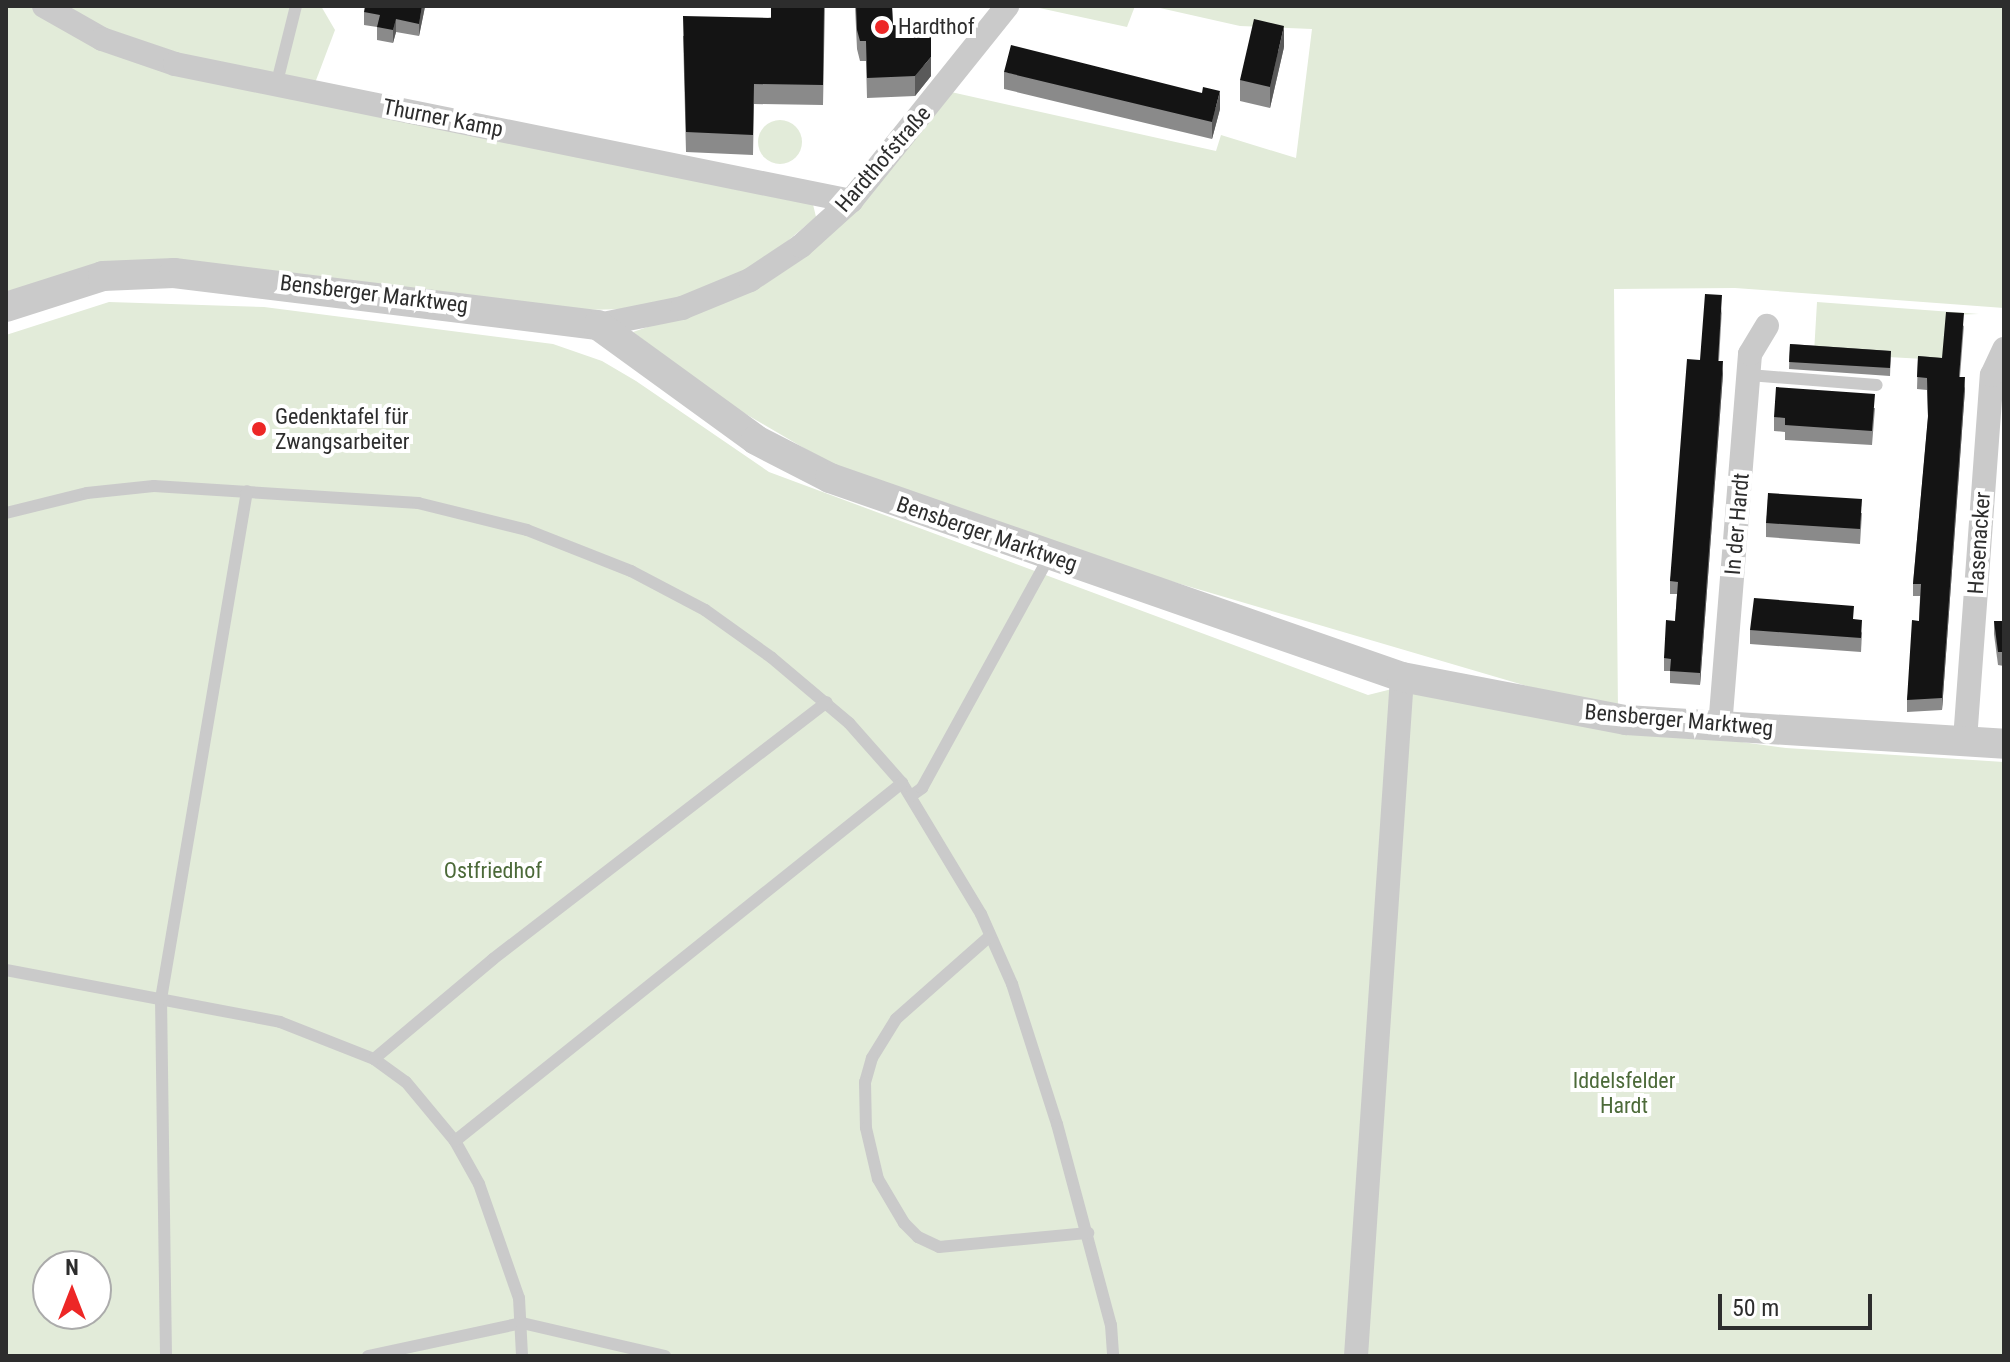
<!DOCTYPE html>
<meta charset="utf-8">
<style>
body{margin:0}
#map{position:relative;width:2010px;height:1362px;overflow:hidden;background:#fff;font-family:"Roboto Condensed",sans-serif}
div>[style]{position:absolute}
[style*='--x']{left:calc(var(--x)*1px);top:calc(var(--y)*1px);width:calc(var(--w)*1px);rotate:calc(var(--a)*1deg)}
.green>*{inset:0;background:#e2ebd9}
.round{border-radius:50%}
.service>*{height:12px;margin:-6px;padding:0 6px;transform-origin:6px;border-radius:6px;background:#cacaca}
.minor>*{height:24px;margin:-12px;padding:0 12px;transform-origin:12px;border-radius:12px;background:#cacaca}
.tertiary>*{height:30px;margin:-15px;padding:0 15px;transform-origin:15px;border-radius:15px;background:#cacaca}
.wall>*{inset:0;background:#8a8a8a}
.shaded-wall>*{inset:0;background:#5a5a5a}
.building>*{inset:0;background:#141414}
.dots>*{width:22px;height:22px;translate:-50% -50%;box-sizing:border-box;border:4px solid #fff;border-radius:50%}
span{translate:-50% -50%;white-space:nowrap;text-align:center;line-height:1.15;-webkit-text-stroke:8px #fff;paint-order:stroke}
.poi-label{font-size:22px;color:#2d2d2d}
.left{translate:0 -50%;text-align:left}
.street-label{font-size:22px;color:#2d2d2d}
.park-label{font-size:22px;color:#4c6a39}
.frame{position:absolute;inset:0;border:8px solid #2d2d2d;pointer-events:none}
.north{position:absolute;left:32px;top:1250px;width:80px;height:80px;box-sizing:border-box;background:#fff;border:2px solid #ababab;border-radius:50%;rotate:0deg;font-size:22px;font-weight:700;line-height:32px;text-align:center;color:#2d2d2d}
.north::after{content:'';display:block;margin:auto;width:28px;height:36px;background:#ed2726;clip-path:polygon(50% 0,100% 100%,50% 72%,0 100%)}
.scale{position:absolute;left:1718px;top:1294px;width:154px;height:36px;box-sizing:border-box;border:4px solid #2d2d2d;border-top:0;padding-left:10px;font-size:24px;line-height:28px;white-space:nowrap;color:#2d2d2d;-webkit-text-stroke:6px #fff;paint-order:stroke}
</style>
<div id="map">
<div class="green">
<i style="clip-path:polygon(6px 6px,34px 6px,108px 49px,812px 200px,816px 217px,758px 266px,697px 294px,630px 309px,582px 310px,96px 268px,6px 292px)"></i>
<i style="clip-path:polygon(67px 6px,321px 6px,335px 30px,312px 91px,141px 49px)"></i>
<i style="clip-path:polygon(1030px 6px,1135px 6px,1127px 27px)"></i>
<i style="clip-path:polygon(1151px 6px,2004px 6px,2004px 308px,1735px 288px,1614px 289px,1618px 713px,1055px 547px,843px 471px,727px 403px,633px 332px,737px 296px,951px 92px,1216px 151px,1221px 135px,1296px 158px,1312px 29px,1240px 26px)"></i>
<i class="round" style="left:758px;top:120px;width:44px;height:44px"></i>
<i style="clip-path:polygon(evenodd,109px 302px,264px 307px,553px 344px,602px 361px,636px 381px,769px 472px,1368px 695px,1408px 685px,1618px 725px,1786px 748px,2004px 762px,2004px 1356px,6px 1356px,6px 335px,109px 302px,48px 1266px,96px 1266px,96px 1314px,48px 1314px,48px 1266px)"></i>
<i style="clip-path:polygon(1817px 302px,1979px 314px,1947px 315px,1943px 360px,1814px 353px)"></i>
</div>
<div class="service">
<i style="--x:276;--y:86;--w:82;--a:-76"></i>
<i style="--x:1749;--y:375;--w:128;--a:4.5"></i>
<i style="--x:6;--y:513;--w:83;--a:-13.9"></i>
<i style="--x:87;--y:493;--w:67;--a:-6"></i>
<i style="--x:154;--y:486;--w:265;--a:3.7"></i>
<i style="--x:418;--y:503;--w:112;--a:13.9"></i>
<i style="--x:527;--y:530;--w:112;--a:21.5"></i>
<i style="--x:631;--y:571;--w:84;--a:27.8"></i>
<i style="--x:705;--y:610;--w:82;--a:35.6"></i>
<i style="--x:772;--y:658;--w:101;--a:40.2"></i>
<i style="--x:849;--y:723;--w:80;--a:48.5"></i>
<i style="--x:902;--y:783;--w:153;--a:58.9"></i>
<i style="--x:981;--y:914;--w:77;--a:66.1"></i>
<i style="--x:1012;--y:984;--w:147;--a:72.2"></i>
<i style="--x:1057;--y:1124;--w:208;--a:75"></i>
<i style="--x:1111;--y:1325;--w:31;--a:86"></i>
<i style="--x:911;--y:796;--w:14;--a:-36"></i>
<i style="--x:922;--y:788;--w:266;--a:-61.2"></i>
<i style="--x:990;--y:936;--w:125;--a:138.6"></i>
<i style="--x:896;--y:1019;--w:46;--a:121.6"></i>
<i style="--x:872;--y:1058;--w:25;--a:106"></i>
<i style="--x:865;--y:1082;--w:46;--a:88.8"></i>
<i style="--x:866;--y:1128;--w:52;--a:76.8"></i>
<i style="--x:878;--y:1179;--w:51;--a:59.4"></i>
<i style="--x:904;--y:1223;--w:20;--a:45"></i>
<i style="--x:918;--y:1237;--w:23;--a:25"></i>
<i style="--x:939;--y:1247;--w:150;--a:-5.4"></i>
<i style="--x:6;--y:970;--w:279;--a:10.7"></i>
<i style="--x:280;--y:1022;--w:101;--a:21.5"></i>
<i style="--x:374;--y:1059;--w:39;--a:36"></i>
<i style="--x:406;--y:1082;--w:77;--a:50.3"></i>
<i style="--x:455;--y:1141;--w:49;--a:60.8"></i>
<i style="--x:479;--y:1184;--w:121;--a:70.7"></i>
<i style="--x:519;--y:1298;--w:58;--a:87"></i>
<i style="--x:374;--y:1059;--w:155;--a:-40"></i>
<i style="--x:493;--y:959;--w:421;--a:-37.6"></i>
<i style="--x:455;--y:1141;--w:573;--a:-38.69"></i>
<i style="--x:166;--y:1356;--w:357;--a:-90.8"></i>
<i style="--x:161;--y:999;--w:515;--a:-80.39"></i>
<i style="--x:368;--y:1356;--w:157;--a:-12.1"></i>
<i style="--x:522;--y:1323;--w:147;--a:13"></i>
</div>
<div class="minor">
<i style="--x:44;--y:6;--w:67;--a:29.6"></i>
<i style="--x:102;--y:39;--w:77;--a:18.9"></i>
<i style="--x:175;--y:64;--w:690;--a:11.46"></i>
<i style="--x:598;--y:325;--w:86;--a:-11.4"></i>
<i style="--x:682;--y:308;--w:74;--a:-22.4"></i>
<i style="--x:750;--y:280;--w:61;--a:-33.7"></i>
<i style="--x:801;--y:246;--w:67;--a:-42"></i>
<i style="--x:851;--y:201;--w:250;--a:-51.3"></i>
<i style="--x:1720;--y:727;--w:374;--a:-85.4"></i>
<i style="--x:1750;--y:354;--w:33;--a:-59"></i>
<i style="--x:1965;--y:740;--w:366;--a:-85.8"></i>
<i style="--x:1992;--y:375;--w:29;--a:-65"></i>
<i style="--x:1356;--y:1356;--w:681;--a:-86.12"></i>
</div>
<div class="tertiary">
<i style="--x:6;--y:307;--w:102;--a:-17.7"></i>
<i style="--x:103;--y:276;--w:71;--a:-2.4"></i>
<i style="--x:174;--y:273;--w:427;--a:7"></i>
<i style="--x:598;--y:325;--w:195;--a:36"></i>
<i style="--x:756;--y:440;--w:83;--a:27.2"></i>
<i style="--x:830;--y:478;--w:606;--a:19.18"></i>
<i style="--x:1402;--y:677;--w:228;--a:10.9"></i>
<i style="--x:1626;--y:720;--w:379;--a:3.6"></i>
</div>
<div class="wall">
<i style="clip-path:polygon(425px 6px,419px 36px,396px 32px,393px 43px,377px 40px,377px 27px,364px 25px,364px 12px)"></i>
<i style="clip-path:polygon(825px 6px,823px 105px,754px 104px,753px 155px,686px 152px,683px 36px)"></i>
<i style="clip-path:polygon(855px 6px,892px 6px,893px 25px,931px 76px,915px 96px,867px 98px,866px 61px,860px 61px,857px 49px)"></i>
<i style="clip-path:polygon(1284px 47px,1270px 108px,1240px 101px,1240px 80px)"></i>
<i style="clip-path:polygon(1004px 72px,1220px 109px,1212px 139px,1004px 89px)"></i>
<i style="clip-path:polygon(1722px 308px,1719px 361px,1723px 374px,1700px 685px,1670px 683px,1670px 671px,1664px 671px,1664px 658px,1675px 621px,1677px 594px,1670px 594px,1670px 581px)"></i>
<i style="clip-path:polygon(1964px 325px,1960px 377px,1965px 389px,1942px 710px,1907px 712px,1907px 700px,1919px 621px,1920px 596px,1913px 596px,1913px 584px,1928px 418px,1927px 390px,1917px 389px,1918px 356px,1942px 358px)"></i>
<i style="clip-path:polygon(1790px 344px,1891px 351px,1890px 376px,1789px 369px)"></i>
<i style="clip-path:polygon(1875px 408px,1872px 445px,1785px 440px,1785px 432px,1774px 431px,1774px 417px)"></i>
<i style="clip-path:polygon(1862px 513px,1860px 544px,1766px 537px,1766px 523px)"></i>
<i style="clip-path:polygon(1854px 619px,1862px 633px,1861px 652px,1750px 644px,1750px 630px)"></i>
<i style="clip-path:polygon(1994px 621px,2004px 621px,2004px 666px,1998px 665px,1994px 634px)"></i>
</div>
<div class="shaded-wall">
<i style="clip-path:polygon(422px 6px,425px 7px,419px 36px,419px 24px)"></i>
<i style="clip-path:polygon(396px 19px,396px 32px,393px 43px,393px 30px)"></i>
<i style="clip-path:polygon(1284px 26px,1284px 47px,1270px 108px,1270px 87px)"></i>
<i style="clip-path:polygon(931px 57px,931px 76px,915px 96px,915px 76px)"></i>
<i style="clip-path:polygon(1220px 91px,1220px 109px,1212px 139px,1212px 122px)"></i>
<i style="clip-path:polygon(1723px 361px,1723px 374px,1700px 685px,1700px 673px)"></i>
<i style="clip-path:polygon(1965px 377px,1965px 389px,1942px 710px,1942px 698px)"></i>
</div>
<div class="building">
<i style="clip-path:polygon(365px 6px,422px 6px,419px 24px,396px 19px,393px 30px,377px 27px,380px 15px,364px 12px)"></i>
<i style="clip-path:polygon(771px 6px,824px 6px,823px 85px,754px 84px,753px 135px,686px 132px,683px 16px,771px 18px)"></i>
<i style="clip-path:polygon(856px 6px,892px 6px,893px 25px,931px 30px,931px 57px,915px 76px,867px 78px,866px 41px,860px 41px,857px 30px)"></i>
<i style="clip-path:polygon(1254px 19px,1284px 26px,1270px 87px,1240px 80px)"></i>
<i style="clip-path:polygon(1011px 45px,1202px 93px,1203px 87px,1220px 91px,1212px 122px,1004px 72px)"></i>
<i style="clip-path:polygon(1705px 294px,1722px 295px,1718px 361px,1723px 361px,1700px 673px,1670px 671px,1671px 659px,1664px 658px,1666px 620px,1675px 621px,1678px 582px,1670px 581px,1687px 359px,1700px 360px)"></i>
<i style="clip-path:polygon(1946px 312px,1964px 313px,1959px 377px,1965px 377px,1942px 698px,1907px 700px,1912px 620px,1919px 621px,1921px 584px,1913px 584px,1928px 416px,1927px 378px,1917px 377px,1918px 356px,1942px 358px)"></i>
<i style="clip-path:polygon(1790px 344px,1891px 351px,1890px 368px,1789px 362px)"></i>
<i style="clip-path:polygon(1776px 387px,1875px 394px,1872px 431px,1785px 425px,1785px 418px,1774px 417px)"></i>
<i style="clip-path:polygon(1768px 493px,1862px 499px,1860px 529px,1766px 523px)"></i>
<i style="clip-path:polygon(1754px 598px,1854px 606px,1853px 619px,1862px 620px,1861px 638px,1750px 630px)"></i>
<i style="clip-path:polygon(1994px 621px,2004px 621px,2004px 652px,1998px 652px)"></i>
</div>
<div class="dots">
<i style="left:882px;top:27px;background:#ed2726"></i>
<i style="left:259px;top:429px;background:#ed2726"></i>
</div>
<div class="poi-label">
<span class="left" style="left:898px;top:27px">Hardthof</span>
<span class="left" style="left:275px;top:429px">Gedenktafel für<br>Zwangsarbeiter</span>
</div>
<div class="street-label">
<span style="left:443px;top:118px;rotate:11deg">Thurner Kamp</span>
<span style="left:883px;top:159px;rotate:-49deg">Hardthofstraße</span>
<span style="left:374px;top:294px;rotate:7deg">Bensberger Marktweg</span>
<span style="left:1737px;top:524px;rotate:-85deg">In der Hardt</span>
<span style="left:987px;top:534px;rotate:19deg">Bensberger Marktweg</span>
<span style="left:1979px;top:543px;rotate:-86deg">Hasenacker</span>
<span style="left:1679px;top:720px;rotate:5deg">Bensberger Marktweg</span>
</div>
<div class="park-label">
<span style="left:493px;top:871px">Ostfriedhof</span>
<span style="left:1624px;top:1093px">Iddelsfelder<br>Hardt</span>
</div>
<div class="frame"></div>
<div class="north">N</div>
<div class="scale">50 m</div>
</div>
